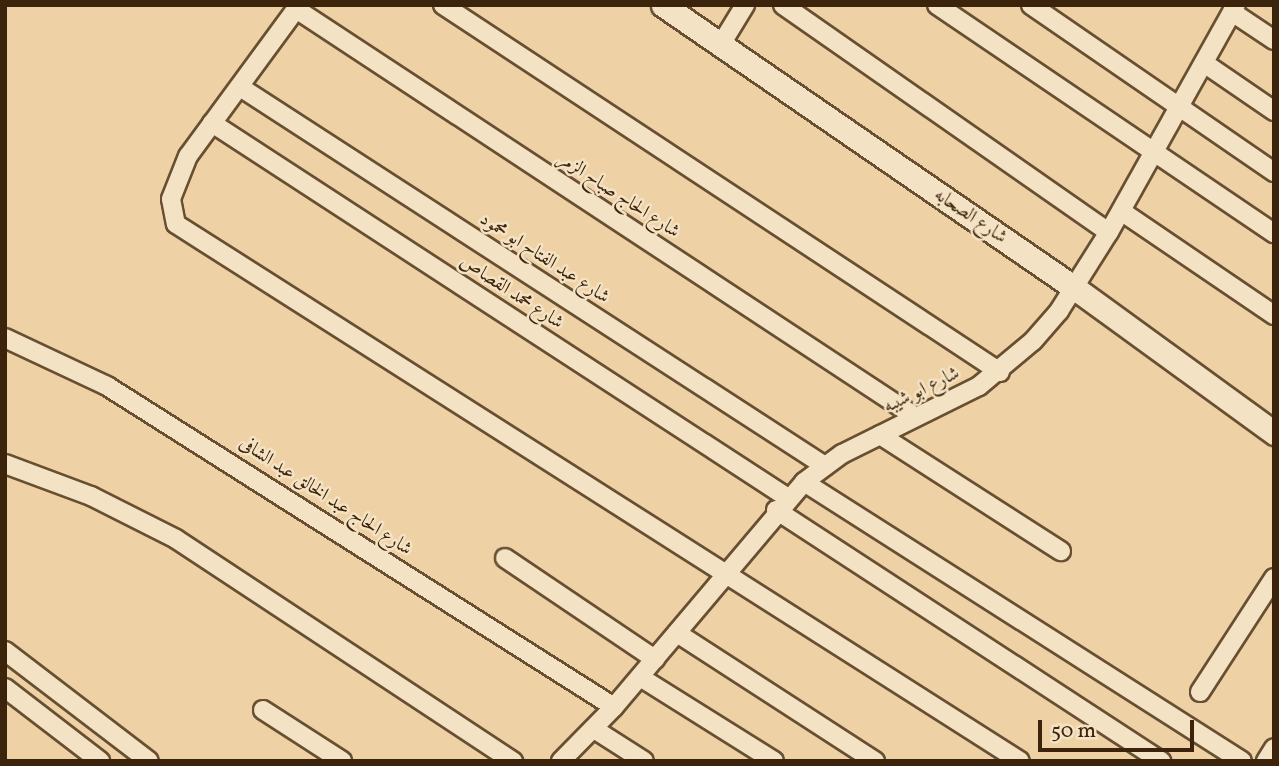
<!DOCTYPE html>
<meta charset="utf-8">
<style>
body{margin:0}
#map{position:relative;width:1279px;height:766px;overflow:hidden;background:#eed2a5;font-family:Vollkorn,Amiri,serif}
div>[style]{position:absolute}
[style*='--x']{left:calc(var(--x)*1px);top:calc(var(--y)*1px);width:calc(var(--w)*1px);rotate:calc(var(--a)*1deg)}
.roads{filter:drop-shadow(2px 0 #684f32) drop-shadow(-2px 0 #684f32) drop-shadow(0 2px #684f32) drop-shadow(0 -2px #684f32)}
.minor>*{height:18px;margin:-9px;padding:0 9px;transform-origin:9px;border-radius:9px;background:#f4e2c4}
.tertiary>*{height:23px;margin:-11.5px;padding:0 11.5px;transform-origin:11.5px;border-radius:11.5px;background:#f4e2c4}
span{translate:-50% -50%;white-space:nowrap;text-align:center;line-height:1.15;-webkit-text-stroke:5px #f4e2c4;paint-order:stroke}
.street-label{font-size:19px;color:#3c230b}
.frame{position:absolute;inset:0;border:7px solid #3c230b;pointer-events:none}
.scale{position:absolute;left:1038px;top:720px;width:156px;height:32px;box-sizing:border-box;border:4px solid #3c230b;border-top:0;padding-left:9px;font-size:21px;line-height:24px;white-space:nowrap;color:#3c230b;-webkit-text-stroke:5px #f4e2c4;paint-order:stroke}
</style>
<div id="map">
<div class="roads">
<div class="minor">
<i style="--x:299;--y:5;--w:187;--a:126.3"></i>
<i style="--x:188;--y:156;--w:46;--a:111.6"></i>
<i style="--x:171;--y:199;--w:25;--a:79"></i>
<i style="--x:176;--y:224;--w:1000;--a:32.47"></i>
<i style="--x:443;--y:5;--w:667;--a:33.38"></i>
<i style="--x:783;--y:5;--w:397;--a:34.9"></i>
<i style="--x:937;--y:5;--w:407;--a:34.1"></i>
<i style="--x:1031;--y:5;--w:295;--a:34.5"></i>
<i style="--x:296;--y:9;--w:742;--a:33.35"></i>
<i style="--x:1232;--y:12;--w:50;--a:33.7"></i>
<i style="--x:720;--y:46;--w:48;--a:-58.6"></i>
<i style="--x:1204;--y:63;--w:85;--a:34.4"></i>
<i style="--x:240;--y:87;--w:697;--a:32.94"></i>
<i style="--x:212;--y:123;--w:687;--a:33.07"></i>
<i style="--x:1121;--y:211;--w:185;--a:34.2"></i>
<i style="--x:5;--y:338;--w:113;--a:25.2"></i>
<i style="--x:107;--y:386;--w:600;--a:32.34"></i>
<i style="--x:880;--y:435;--w:215;--a:32.7"></i>
<i style="--x:5;--y:464;--w:92;--a:20.4"></i>
<i style="--x:91;--y:496;--w:95;--a:26.8"></i>
<i style="--x:176;--y:539;--w:404;--a:33.4"></i>
<i style="--x:804;--y:482;--w:519;--a:32.5"></i>
<i style="--x:776;--y:510;--w:460;--a:33.1"></i>
<i style="--x:505;--y:558;--w:181;--a:34"></i>
<i style="--x:677;--y:633;--w:236;--a:32.9"></i>
<i style="--x:5;--y:651;--w:181;--a:37.4"></i>
<i style="--x:640;--y:677;--w:158;--a:32.1"></i>
<i style="--x:5;--y:688;--w:120;--a:37.5"></i>
<i style="--x:1200;--y:692;--w:136;--a:-57"></i>
<i style="--x:263;--y:710;--w:94;--a:32.8"></i>
<i style="--x:594;--y:729;--w:59;--a:32.6"></i>
<i style="--x:561;--y:761;--w:76;--a:-45.5"></i>
<i style="--x:614;--y:707;--w:294;--a:-49.8"></i>
<i style="--x:804;--y:482;--w:47;--a:-36.4"></i>
<i style="--x:842;--y:454;--w:153;--a:-26.4"></i>
<i style="--x:979;--y:386;--w:70;--a:-39.8"></i>
<i style="--x:1033;--y:341;--w:40;--a:-49"></i>
<i style="--x:1059;--y:311;--w:93;--a:-57.7"></i>
<i style="--x:1109;--y:232;--w:260;--a:-60.8"></i>
<i style="--x:1266;--y:761;--w:15;--a:-58"></i>
</div>
<div class="tertiary">
<i style="--x:663;--y:5;--w:496;--a:34.5"></i>
<i style="--x:1072;--y:286;--w:250;--a:36"></i>
</div>
</div>
<div class="street-label">
<span style="left:618px;top:196px;rotate:33deg">شارع الحاج صباح الزمر</span>
<span style="left:970px;top:217px;rotate:34deg">شارع الصحابه</span>
<span style="left:544px;top:259px;rotate:33deg">شارع عبد الفتاح ابو محمود</span>
<span style="left:511px;top:293px;rotate:33deg">شارع محمد القصاص</span>
<span style="left:922px;top:391px;rotate:-26deg">شارع ابو شيبه</span>
<span style="left:325px;top:497px;rotate:33deg">شارع الحاج عبد الخالق عبد الشافى</span>
</div>
<div class="frame"></div>
<div class="scale">50 m</div>
</div>
